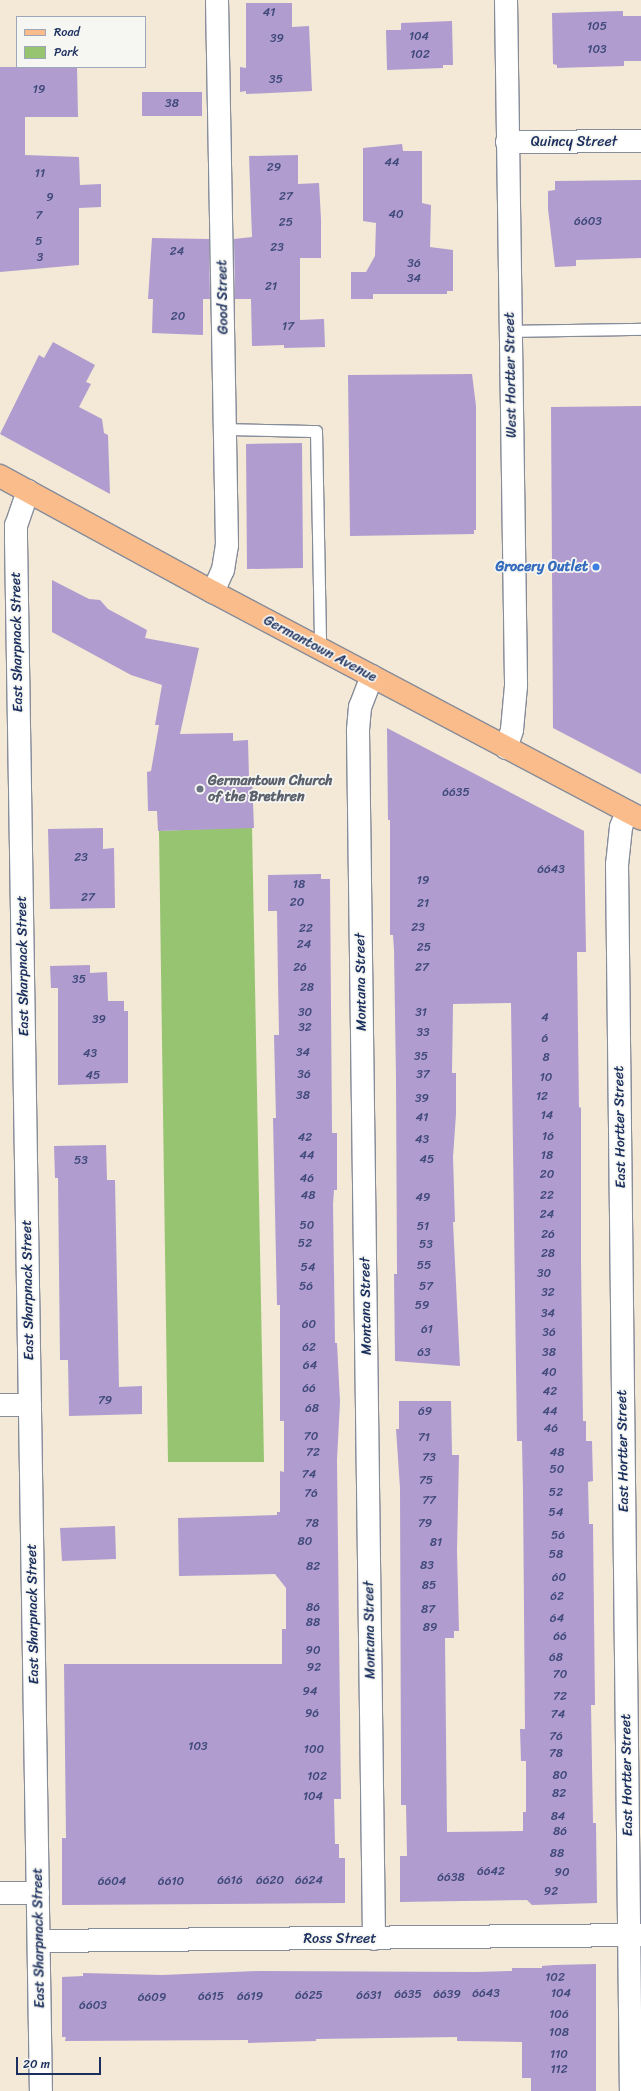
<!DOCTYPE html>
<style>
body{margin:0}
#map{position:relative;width:641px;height:2091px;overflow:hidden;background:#f3e9d6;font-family:Sriracha,sans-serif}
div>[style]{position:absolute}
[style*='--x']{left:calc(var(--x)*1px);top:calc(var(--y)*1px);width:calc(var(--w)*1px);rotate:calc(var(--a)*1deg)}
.green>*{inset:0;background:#97c471}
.building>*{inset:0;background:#b09ccf}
.roads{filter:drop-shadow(1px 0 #878c9a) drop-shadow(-1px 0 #878c9a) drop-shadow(0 1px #878c9a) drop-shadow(0 -1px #878c9a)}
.service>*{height:11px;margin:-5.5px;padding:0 5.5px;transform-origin:5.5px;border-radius:5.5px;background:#fff}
.minor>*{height:22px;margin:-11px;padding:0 11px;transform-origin:11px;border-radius:11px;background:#fff}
.primary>*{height:22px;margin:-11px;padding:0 11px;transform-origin:11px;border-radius:11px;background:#f9bc8a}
.dots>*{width:11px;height:11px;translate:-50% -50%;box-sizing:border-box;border:2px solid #f6f6f2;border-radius:50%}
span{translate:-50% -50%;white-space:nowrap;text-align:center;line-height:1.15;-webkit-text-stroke:3.5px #f6f6f2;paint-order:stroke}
.number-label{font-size:12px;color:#404a7a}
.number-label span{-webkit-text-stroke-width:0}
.street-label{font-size:14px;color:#1b2f5e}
.shop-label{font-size:14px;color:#366cbe;font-weight:700}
.right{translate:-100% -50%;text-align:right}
.worship-label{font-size:14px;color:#5b616d;font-weight:700}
.left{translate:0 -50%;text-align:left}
.legend{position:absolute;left:16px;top:16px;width:130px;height:52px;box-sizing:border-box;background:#f6f6f2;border:1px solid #9ea6b7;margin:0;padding:5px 7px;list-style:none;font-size:12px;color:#1b2f5e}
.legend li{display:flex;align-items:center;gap:8px;height:20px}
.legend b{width:20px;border:1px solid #9ea6b7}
.scale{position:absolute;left:16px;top:2057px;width:85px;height:18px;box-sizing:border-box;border:2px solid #1b2f5e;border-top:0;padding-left:5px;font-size:12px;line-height:14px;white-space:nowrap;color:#1b2f5e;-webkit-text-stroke:3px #f6f6f2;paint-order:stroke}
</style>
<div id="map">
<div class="green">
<i style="clip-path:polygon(252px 827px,264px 1462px,168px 1462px,159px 831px)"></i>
</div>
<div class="building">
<i style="clip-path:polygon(246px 3px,292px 3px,292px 27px,309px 26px,312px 91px,246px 94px,246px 91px,240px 92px,240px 67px,246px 68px)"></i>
<i style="clip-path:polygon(623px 11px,623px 16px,641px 16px,641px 61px,624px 61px,624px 66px,557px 68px,557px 65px,553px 64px,552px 13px)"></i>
<i style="clip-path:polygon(452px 21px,453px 65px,443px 65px,443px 68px,387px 70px,386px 30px,401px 30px,401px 23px)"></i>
<i style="clip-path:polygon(0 67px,77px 67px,78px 117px,25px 117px,25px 155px,79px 157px,80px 185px,101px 184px,101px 207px,79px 208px,79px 265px,0 272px)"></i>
<i style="clip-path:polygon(142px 92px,202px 92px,202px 116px,142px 116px)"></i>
<i style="clip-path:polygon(402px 144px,403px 151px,422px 151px,422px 203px,431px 205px,430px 247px,453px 250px,453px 291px,447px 291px,447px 294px,373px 294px,373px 299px,351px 299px,351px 272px,366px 272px,375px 256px,376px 223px,363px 221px,363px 148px)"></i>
<i style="clip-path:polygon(298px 155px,298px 184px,319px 183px,321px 219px,321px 258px,300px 258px,300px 320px,324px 319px,325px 347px,284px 348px,284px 345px,252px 346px,251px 299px,235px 299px,234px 239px,252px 237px,249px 156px)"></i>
<i style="clip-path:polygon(641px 180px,641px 258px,576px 260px,576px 266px,555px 267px,548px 209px,548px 191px,555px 190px,555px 181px)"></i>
<i style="clip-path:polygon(152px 238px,209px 239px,210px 299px,203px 299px,203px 335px,152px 333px,153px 299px,148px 299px)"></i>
<i style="clip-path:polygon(53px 342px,95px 365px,86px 382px,91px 384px,79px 407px,102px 419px,104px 433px,108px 435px,110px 494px,0 434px,39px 355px,44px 358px)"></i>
<i style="clip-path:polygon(472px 374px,476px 406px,476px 530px,474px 530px,474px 534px,350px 536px,348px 375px)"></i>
<i style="clip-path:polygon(641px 406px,641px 774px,553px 728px,551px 407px)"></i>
<i style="clip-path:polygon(302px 443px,303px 568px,247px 569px,246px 444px)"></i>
<i style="clip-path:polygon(52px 580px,89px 599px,100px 600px,108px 609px,147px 630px,145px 638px,199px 648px,180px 734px,233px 733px,233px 741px,248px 740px,249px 778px,252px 777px,254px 828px,158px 831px,157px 811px,148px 811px,147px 772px,151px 771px,159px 725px,155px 725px,162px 685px,131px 675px,52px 632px)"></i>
<i style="clip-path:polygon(387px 728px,584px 831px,586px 952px,577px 952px,579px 1107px,581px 1108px,581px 1263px,583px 1421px,586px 1421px,586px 1441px,592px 1441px,593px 1481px,588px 1482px,589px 1524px,593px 1524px,595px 1705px,591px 1705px,593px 1823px,596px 1823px,597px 1903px,532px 1905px,527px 1900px,400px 1902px,400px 1856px,407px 1856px,406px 1805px,401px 1805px,401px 1779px,400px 1488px,396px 1429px,399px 1429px,399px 1401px,451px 1401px,452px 1455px,459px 1455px,457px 1551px,459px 1631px,454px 1631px,454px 1638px,445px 1638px,447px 1832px,523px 1831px,523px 1812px,526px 1812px,526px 1761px,521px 1761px,520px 1729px,525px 1729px,523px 1492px,522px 1441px,517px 1441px,511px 1003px,453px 1004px,452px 1073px,456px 1073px,456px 1114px,453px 1157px,455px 1222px,453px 1222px,460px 1366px,395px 1361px,394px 1274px,397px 1274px,396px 1078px,394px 950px,393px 935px,390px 935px,390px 820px,388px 820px)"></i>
<i style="clip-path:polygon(103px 828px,103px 849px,114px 848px,115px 908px,50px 909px,48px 829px)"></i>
<i style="clip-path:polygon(321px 874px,321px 879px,330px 879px,332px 1133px,337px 1133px,337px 1190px,334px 1190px,333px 1204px,335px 1343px,337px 1343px,340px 1402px,337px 1460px,341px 1799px,334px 1799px,335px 1844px,339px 1844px,339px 1858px,345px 1858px,345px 1903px,62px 1905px,62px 1838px,66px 1838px,64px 1664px,282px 1664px,282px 1629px,286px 1629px,286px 1588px,275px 1574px,179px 1576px,178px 1518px,277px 1515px,277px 1512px,280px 1512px,280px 1471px,284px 1472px,284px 1421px,280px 1421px,280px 1305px,277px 1305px,273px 1118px,276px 1118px,274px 1035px,279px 1035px,278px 981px,277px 911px,268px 911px,268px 875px)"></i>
<i style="clip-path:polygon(90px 965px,90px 973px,107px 972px,108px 1001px,124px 1001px,124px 1011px,128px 1011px,128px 1083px,58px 1085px,58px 988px,51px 988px,50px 966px)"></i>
<i style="clip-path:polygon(106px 1145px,107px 1180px,115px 1180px,119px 1387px,142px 1386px,142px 1414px,69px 1416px,68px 1360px,60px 1360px,58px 1178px,55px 1178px,54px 1146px)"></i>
<i style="clip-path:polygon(115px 1526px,116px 1559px,62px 1561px,60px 1528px)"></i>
<i style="clip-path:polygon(596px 1964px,596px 2091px,531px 2091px,531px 2078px,522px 2078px,522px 2042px,457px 2041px,457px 2037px,316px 2039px,316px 2041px,248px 2043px,248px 2040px,65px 2041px,66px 2037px,62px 2037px,62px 1977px,83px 1976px,83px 1973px,162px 1975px,259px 1971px,476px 1972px,512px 1971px,512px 1968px,542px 1968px,542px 1966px,554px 1965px)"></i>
</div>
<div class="roads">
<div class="service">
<i style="--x:510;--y:331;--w:131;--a:-0.9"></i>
<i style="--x:225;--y:429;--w:91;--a:1.3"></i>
<i style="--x:316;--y:431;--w:218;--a:88.9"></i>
</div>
<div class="minor">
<i style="--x:506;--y:0;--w:686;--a:89.16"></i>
<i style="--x:516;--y:686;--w:44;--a:95.2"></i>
<i style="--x:512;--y:730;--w:19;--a:108"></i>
<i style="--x:507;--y:142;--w:134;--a:-0.4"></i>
<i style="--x:28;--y:491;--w:36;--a:109"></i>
<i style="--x:16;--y:525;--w:14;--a:90"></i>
<i style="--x:16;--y:539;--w:1552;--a:89.08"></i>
<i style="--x:213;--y:592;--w:24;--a:-66"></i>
<i style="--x:223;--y:570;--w:24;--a:-81"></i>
<i style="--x:227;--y:546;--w:546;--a:-91.05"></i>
<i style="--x:372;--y:676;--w:33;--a:111"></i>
<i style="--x:360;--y:707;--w:24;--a:95"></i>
<i style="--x:358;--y:731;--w:1208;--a:89.24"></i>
<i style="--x:627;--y:812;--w:16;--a:112"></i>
<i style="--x:621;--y:827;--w:37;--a:96"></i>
<i style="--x:617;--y:864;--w:1227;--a:89.35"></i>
<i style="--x:0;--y:1405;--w:30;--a:0"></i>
<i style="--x:0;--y:1893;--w:38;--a:0"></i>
<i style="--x:39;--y:1941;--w:602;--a:-0.57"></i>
</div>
<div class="primary">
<i style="--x:0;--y:476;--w:243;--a:28.6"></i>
<i style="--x:213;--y:592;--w:484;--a:27.9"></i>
</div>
</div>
<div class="dots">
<i style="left:596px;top:567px;background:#3f7fe0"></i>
<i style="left:200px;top:789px;background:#6b7280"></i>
</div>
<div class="number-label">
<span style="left:269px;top:13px">41</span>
<span style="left:597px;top:27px">105</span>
<span style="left:419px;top:37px">104</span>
<span style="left:277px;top:39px">39</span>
<span style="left:597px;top:50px">103</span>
<span style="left:420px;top:55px">102</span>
<span style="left:276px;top:80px">35</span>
<span style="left:39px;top:90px">19</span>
<span style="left:172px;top:104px">38</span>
<span style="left:392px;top:163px">44</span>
<span style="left:274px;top:168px">29</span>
<span style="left:40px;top:174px">11</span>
<span style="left:286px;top:197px">27</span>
<span style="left:50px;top:198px">9</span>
<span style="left:396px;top:215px">40</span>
<span style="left:39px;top:216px">7</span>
<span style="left:588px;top:222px">6603</span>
<span style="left:286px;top:223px">25</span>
<span style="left:39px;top:242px">5</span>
<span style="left:277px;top:248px">23</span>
<span style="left:177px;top:252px">24</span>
<span style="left:40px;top:258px">3</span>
<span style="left:414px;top:264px">36</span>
<span style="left:414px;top:279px">34</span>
<span style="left:271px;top:287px">21</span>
<span style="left:178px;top:317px">20</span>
<span style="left:288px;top:327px">17</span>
<span style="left:456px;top:793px">6635</span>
<span style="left:81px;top:858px">23</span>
<span style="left:551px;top:870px">6643</span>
<span style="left:423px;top:881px">19</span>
<span style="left:299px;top:885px">18</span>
<span style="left:88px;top:898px">27</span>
<span style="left:297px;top:903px">20</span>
<span style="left:423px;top:904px">21</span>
<span style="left:418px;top:928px">23</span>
<span style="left:306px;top:929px">22</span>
<span style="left:304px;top:945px">24</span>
<span style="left:424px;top:948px">25</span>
<span style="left:300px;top:968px">26</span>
<span style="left:422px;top:968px">27</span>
<span style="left:79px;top:980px">35</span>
<span style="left:307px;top:988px">28</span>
<span style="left:305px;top:1013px">30</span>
<span style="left:421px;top:1013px">31</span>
<span style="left:545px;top:1018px">4</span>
<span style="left:99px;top:1020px">39</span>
<span style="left:305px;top:1028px">32</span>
<span style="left:423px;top:1033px">33</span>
<span style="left:545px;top:1039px">6</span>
<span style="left:303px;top:1053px">34</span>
<span style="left:90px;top:1054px">43</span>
<span style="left:421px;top:1057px">35</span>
<span style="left:546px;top:1058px">8</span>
<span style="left:304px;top:1075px">36</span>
<span style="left:423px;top:1075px">37</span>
<span style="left:93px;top:1076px">45</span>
<span style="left:546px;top:1078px">10</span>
<span style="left:303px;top:1096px">38</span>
<span style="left:542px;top:1097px">12</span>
<span style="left:422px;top:1099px">39</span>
<span style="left:547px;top:1116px">14</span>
<span style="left:422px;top:1118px">41</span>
<span style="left:548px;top:1137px">16</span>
<span style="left:305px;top:1138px">42</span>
<span style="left:422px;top:1140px">43</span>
<span style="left:307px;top:1156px">44</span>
<span style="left:547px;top:1156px">18</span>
<span style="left:427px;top:1160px">45</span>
<span style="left:81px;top:1161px">53</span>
<span style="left:547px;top:1175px">20</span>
<span style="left:307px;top:1179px">46</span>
<span style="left:308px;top:1196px">48</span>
<span style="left:547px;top:1196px">22</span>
<span style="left:423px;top:1198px">49</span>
<span style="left:547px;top:1215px">24</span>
<span style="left:307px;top:1226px">50</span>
<span style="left:423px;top:1227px">51</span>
<span style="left:548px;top:1235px">26</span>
<span style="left:305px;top:1244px">52</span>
<span style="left:426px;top:1245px">53</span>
<span style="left:548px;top:1254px">28</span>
<span style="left:424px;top:1266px">55</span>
<span style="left:308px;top:1268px">54</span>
<span style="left:544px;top:1274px">30</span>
<span style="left:306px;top:1287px">56</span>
<span style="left:426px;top:1287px">57</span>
<span style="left:548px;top:1293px">32</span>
<span style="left:422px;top:1306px">59</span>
<span style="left:548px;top:1314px">34</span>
<span style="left:309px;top:1325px">60</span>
<span style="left:427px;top:1330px">61</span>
<span style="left:549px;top:1333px">36</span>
<span style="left:309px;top:1348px">62</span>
<span style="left:424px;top:1353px">63</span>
<span style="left:549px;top:1353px">38</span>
<span style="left:310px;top:1366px">64</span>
<span style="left:549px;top:1373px">40</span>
<span style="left:309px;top:1389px">66</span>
<span style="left:550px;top:1392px">42</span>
<span style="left:105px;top:1401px">79</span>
<span style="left:312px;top:1409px">68</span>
<span style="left:425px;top:1412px">69</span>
<span style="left:550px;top:1412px">44</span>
<span style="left:551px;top:1429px">46</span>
<span style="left:311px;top:1437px">70</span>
<span style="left:424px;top:1438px">71</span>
<span style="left:313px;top:1453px">72</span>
<span style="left:557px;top:1453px">48</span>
<span style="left:429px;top:1458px">73</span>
<span style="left:557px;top:1470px">50</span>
<span style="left:309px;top:1475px">74</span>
<span style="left:426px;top:1481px">75</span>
<span style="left:556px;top:1493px">52</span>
<span style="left:311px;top:1494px">76</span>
<span style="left:429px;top:1501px">77</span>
<span style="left:556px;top:1513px">54</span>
<span style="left:312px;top:1524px">78</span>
<span style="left:425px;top:1524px">79</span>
<span style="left:558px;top:1536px">56</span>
<span style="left:305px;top:1542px">80</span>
<span style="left:436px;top:1543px">81</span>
<span style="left:556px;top:1555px">58</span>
<span style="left:427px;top:1566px">83</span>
<span style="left:313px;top:1567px">82</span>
<span style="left:559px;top:1578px">60</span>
<span style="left:429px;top:1586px">85</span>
<span style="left:557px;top:1597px">62</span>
<span style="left:313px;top:1608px">86</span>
<span style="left:428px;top:1610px">87</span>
<span style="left:557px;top:1619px">64</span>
<span style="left:313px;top:1623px">88</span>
<span style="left:430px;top:1628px">89</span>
<span style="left:560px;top:1637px">66</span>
<span style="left:313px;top:1651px">90</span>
<span style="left:556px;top:1658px">68</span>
<span style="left:314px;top:1668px">92</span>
<span style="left:560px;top:1675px">70</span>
<span style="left:310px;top:1692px">94</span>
<span style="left:560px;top:1697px">72</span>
<span style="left:312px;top:1714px">96</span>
<span style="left:558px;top:1715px">74</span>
<span style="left:556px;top:1737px">76</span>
<span style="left:198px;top:1747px">103</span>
<span style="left:314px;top:1750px">100</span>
<span style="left:556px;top:1754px">78</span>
<span style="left:560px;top:1776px">80</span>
<span style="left:317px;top:1777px">102</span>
<span style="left:559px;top:1794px">82</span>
<span style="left:313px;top:1797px">104</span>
<span style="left:558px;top:1817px">84</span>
<span style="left:560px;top:1832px">86</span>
<span style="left:557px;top:1854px">88</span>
<span style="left:491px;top:1872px">6642</span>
<span style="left:562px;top:1873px">90</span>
<span style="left:451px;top:1878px">6638</span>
<span style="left:230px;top:1881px">6616</span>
<span style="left:270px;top:1881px">6620</span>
<span style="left:309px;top:1881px">6624</span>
<span style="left:112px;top:1882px">6604</span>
<span style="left:171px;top:1882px">6610</span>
<span style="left:551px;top:1892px">92</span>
<span style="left:555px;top:1978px">102</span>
<span style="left:486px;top:1994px">6643</span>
<span style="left:561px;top:1994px">104</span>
<span style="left:408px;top:1995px">6635</span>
<span style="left:447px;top:1995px">6639</span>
<span style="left:309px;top:1996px">6625</span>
<span style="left:369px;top:1996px">6631</span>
<span style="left:211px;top:1997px">6615</span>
<span style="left:250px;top:1997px">6619</span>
<span style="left:152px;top:1998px">6609</span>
<span style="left:93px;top:2006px">6603</span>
<span style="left:559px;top:2015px">106</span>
<span style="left:559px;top:2033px">108</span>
<span style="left:559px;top:2055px">110</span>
<span style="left:559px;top:2070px">112</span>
</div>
<div class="street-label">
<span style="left:574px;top:142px">Quincy Street</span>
<span style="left:223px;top:297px;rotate:-91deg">Good Street</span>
<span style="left:511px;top:375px;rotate:-91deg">West Hortter Street</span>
<span style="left:17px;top:642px;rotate:-91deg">East Sharpnack Street</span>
<span style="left:320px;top:649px;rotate:28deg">Germantown Avenue</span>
<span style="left:23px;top:966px;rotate:-91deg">East Sharpnack Street</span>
<span style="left:361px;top:982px;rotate:-91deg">Montana Street</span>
<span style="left:620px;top:1127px;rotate:-91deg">East Hortter Street</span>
<span style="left:28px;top:1290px;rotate:-91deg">East Sharpnack Street</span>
<span style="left:366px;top:1306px;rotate:-91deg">Montana Street</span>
<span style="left:623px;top:1451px;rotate:-91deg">East Hortter Street</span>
<span style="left:33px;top:1614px;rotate:-91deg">East Sharpnack Street</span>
<span style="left:370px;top:1630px;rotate:-91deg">Montana Street</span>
<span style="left:627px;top:1775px;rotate:-91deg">East Hortter Street</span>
<span style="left:39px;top:1938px;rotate:-91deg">East Sharpnack Street</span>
<span style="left:340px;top:1939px">Ross Street</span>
</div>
<div class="shop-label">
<span class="right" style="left:588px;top:567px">Grocery Outlet</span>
</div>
<div class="worship-label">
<span class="left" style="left:208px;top:789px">Germantown Church<br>of the Brethren</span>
</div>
<ul class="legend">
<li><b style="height:5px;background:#f9bc8a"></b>Road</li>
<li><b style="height:11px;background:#97c471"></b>Park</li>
</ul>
<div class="scale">20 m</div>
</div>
